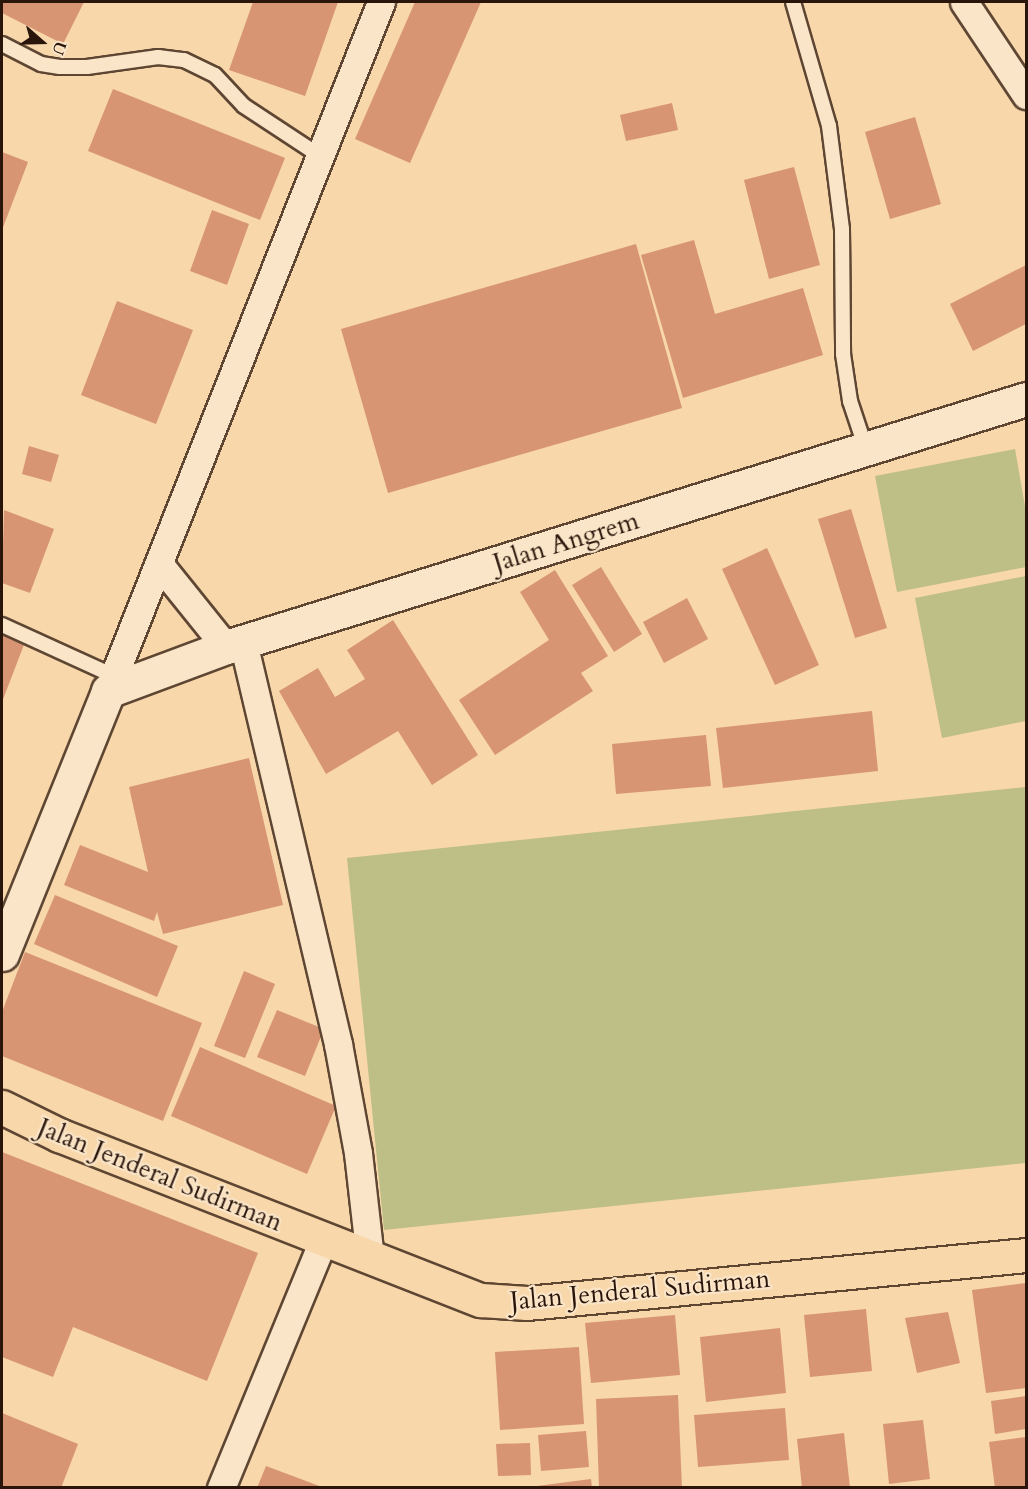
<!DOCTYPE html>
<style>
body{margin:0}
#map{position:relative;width:1028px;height:1489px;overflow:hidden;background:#f8d7aa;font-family:Cardo,serif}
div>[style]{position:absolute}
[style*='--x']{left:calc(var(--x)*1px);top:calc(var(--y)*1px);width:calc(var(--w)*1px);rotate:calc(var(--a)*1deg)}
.green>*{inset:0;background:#bebe87}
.building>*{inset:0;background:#d79573}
.roads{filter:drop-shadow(2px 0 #5e4633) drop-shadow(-2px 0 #5e4633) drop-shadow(0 2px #5e4633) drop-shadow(0 -2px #5e4633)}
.lane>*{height:14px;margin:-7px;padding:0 7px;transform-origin:7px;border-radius:7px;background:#fae5c8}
.street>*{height:27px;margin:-13.5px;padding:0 13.5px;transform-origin:13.5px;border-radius:13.5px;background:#fae5c8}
.secondary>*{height:33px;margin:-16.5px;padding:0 16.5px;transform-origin:16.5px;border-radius:16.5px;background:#fae5c8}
.highway>*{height:33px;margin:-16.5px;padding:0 16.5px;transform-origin:16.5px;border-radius:16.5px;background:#f8d7aa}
span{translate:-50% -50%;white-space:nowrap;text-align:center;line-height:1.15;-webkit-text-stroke:4.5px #fae5c8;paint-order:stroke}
.street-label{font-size:26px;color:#2a150b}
.frame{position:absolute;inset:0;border:3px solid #2a150b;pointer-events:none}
.north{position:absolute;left:12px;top:12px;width:60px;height:60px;-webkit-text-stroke:4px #fae5c8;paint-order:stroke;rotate:110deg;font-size:16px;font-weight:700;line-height:24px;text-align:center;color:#2a150b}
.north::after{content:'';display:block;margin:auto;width:21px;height:27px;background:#2a150b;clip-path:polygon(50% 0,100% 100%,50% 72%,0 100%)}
</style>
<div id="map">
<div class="green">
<i style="clip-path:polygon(1015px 449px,1026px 512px,1026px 567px,897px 592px,875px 476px)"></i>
<i style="clip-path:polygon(1026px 576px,1026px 721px,942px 738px,915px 598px)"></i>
<i style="clip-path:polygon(1026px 787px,1026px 1163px,384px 1230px,347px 858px)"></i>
</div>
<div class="building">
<i style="clip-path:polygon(2px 2px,84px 2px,63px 44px,2px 13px)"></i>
<i style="clip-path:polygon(253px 2px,338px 2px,305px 96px,229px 70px)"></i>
<i style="clip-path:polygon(415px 2px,481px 2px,410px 163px,355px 139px)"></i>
<i style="clip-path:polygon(113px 89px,285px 158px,260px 220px,88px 151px)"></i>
<i style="clip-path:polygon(672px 103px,678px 130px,626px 141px,620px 115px)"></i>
<i style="clip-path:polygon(915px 117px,941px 204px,890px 219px,865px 132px)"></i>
<i style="clip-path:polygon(2px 152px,28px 162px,2px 230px)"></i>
<i style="clip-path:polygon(794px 167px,820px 265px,769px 279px,744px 180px)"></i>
<i style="clip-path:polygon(212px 210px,249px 224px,227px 285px,190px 271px)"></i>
<i style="clip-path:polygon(694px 240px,715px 314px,803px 288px,823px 355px,683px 398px,641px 255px)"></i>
<i style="clip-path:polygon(636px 244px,682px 408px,388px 493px,341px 329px)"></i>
<i style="clip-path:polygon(1026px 265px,1026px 324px,973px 351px,950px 304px)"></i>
<i style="clip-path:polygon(117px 301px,193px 330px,156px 424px,81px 395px)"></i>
<i style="clip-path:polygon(29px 446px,59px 455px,51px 482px,22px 474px)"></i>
<i style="clip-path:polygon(851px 509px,887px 628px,855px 638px,818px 519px)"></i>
<i style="clip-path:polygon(4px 510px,54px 529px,30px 593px,2px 583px)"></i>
<i style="clip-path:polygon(767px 548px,819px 665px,775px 685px,722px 569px)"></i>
<i style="clip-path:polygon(601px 567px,642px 634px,614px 652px,572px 585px)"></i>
<i style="clip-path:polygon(555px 570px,608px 656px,581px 673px,593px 691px,495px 755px,459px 700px,549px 640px,520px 592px)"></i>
<i style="clip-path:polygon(687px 598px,708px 639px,664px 663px,643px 622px)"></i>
<i style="clip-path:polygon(393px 620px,478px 755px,432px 785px,398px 731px,326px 774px,279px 691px,318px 668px,335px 697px,365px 679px,347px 650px)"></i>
<i style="clip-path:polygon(2px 633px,25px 642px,2px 702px)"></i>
<i style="clip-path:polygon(872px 711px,878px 771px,723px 788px,716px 728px)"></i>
<i style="clip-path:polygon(706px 735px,711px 786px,616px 794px,612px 744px)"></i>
<i style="clip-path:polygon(249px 758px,283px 905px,163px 934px,157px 912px,154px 921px,64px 885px,80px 845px,148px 872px,129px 787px)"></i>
<i style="clip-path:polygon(55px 895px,178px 946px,157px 997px,34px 944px)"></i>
<i style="clip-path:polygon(25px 952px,202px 1023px,163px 1121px,2px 1056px,2px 1012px)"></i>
<i style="clip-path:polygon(244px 971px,275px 984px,245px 1058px,214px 1046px)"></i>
<i style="clip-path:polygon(277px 1010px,324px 1029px,305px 1076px,257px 1057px)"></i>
<i style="clip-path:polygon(200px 1047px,336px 1106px,307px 1174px,171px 1116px)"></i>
<i style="clip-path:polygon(2px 1152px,258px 1253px,207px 1381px,73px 1327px,53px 1377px,2px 1357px)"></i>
<i style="clip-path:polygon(1026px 1283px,1026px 1388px,986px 1393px,972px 1290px)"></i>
<i style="clip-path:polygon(866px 1309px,872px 1371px,810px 1377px,804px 1315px)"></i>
<i style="clip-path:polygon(948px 1312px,960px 1363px,917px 1373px,905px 1318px)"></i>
<i style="clip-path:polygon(675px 1315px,680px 1375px,591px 1383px,585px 1323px)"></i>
<i style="clip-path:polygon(780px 1328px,786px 1393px,706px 1402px,700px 1337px)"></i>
<i style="clip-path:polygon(579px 1347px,584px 1424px,500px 1430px,495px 1352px)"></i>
<i style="clip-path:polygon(678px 1395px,682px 1488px,599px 1488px,596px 1399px)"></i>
<i style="clip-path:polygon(1026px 1396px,1026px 1429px,995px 1434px,991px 1401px)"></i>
<i style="clip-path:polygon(785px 1408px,789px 1460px,698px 1467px,694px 1415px)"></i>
<i style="clip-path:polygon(2px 1413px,78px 1444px,61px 1488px,2px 1488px)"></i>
<i style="clip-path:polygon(923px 1420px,930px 1479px,889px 1484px,883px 1424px)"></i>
<i style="clip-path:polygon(586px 1431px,589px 1467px,541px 1471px,538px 1435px)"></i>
<i style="clip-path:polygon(844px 1433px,850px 1488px,802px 1488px,797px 1439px)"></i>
<i style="clip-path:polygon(1026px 1437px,1026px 1488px,995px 1488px,989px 1442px)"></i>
<i style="clip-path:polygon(530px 1443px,531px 1475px,498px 1476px,496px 1444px)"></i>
<i style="clip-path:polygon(266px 1466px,322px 1487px,322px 1488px,257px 1488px)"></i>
<i style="clip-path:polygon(591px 1479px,592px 1488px,537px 1488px,537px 1486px)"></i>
</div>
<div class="roads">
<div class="lane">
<i style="--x:793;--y:2;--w:129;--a:73.8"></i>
<i style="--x:829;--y:126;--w:104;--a:82.8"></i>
<i style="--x:842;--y:229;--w:125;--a:89.5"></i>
<i style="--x:843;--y:354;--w:48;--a:81.5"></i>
<i style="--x:850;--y:401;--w:51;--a:71.6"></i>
<i style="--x:2;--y:44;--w:44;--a:27.1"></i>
<i style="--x:41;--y:64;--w:19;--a:9"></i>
<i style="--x:60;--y:67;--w:27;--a:0"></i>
<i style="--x:87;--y:67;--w:72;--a:-8"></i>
<i style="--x:158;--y:57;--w:26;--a:7"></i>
<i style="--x:184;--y:60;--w:34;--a:26"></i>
<i style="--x:215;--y:75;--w:42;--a:46.9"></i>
<i style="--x:244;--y:106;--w:91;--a:33.3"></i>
<i style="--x:2;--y:625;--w:123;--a:24.5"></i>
</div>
<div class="street">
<i style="--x:964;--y:2;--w:112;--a:56.3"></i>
<i style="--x:160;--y:565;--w:105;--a:51.2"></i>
<i style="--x:243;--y:642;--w:413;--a:76.7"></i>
<i style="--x:338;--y:1044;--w:111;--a:79.6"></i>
<i style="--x:358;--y:1153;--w:106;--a:83.5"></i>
<i style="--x:108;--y:691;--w:741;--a:-68.39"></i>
<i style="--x:221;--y:1488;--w:268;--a:-67.6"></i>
</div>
<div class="secondary">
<i style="--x:2;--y:954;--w:284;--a:-68"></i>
<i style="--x:108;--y:691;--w:126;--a:-20.4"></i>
<i style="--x:226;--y:647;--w:838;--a:-17.22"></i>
</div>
<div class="highway">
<i style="--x:2;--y:1107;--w:64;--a:26.2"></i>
<i style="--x:59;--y:1135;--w:453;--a:21.4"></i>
<i style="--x:481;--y:1300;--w:46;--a:3.7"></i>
<i style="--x:527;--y:1303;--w:501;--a:-5.49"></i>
</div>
</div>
<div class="street-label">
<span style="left:566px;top:542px;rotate:-17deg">Jalan Angrem</span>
<span style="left:160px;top:1175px;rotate:22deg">Jalan Jenderal Sudirman</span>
<span style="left:640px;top:1290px;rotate:-5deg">Jalan Jenderal Sudirman</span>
</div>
<div class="frame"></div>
<div class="north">U</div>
</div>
